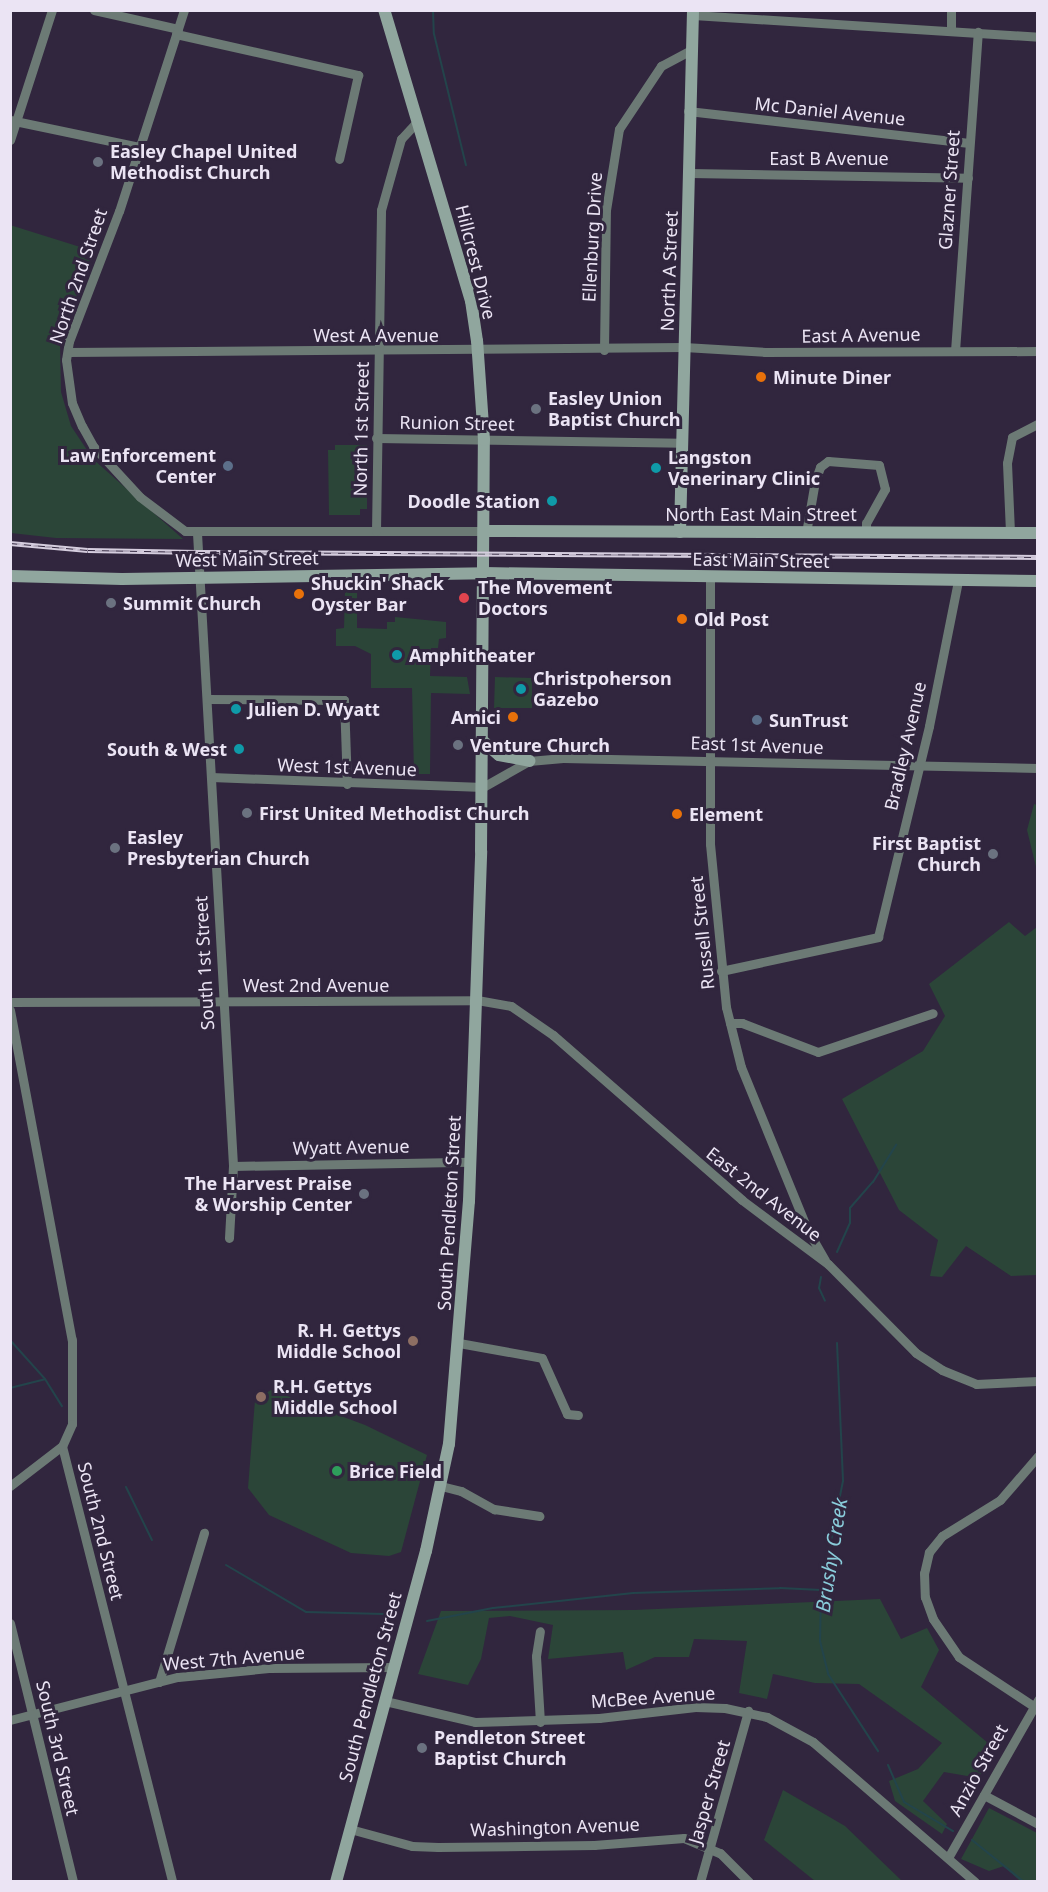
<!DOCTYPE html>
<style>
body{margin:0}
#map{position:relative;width:1048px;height:1892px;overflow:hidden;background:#31263e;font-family:"Noto Sans",sans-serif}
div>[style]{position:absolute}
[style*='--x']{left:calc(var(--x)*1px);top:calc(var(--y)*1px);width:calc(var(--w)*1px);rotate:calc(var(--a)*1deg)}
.green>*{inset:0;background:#2b4538}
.stream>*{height:2px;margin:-1px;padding:0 1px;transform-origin:1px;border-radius:1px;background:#23444b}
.street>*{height:9px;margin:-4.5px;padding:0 4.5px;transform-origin:4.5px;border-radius:4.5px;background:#6c7a75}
.secondary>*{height:12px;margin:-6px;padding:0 6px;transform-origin:6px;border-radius:6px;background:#90a69e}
.rail>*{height:4.5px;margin-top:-2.25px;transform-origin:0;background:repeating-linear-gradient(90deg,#31263e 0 7px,#d5cdde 0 14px);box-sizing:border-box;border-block:2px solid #d5cdde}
.dots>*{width:16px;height:16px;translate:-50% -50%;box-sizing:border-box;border:3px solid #31263e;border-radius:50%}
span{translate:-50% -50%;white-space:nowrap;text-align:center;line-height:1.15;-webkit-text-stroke:6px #31263e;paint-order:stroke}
.street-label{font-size:18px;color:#ebe4f4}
.poi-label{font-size:18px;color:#ebe4f4;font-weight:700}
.left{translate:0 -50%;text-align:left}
.right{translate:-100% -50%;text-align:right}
.water-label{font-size:20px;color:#8acddb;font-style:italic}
.frame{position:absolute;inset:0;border:12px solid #ebe4f4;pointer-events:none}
</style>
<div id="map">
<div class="green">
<i style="clip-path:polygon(10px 225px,93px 251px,60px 341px,61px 392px,71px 426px,93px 459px,183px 539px,56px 538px,11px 533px)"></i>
<i style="clip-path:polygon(335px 445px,367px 445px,367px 509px,360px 509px,360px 515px,329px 515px,328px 450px,335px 450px)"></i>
<i style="clip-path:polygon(357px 590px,357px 628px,387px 629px,387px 622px,395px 622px,395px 617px,446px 622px,446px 638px,439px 639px,438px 648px,431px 648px,430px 676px,467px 677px,470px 694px,431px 693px,430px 774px,414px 774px,412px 688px,371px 688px,371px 654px,355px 646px,336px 646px,336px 629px,344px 628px,345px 591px)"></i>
<i style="clip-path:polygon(495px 677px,532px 678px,532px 708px,494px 708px)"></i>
<i style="clip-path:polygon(1034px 804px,1037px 805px,1037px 871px,1027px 830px)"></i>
<i style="clip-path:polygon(1009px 922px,1025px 936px,1037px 927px,1037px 1275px,1011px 1276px,966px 1246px,942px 1277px,930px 1276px,938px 1240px,899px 1210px,842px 1099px,923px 1051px,945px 1016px,929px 984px)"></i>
<i style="clip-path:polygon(271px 1390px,365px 1425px,427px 1455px,401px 1552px,389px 1556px,351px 1553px,269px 1515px,248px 1488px,255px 1400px)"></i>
<i style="clip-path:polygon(880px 1599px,901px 1639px,927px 1628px,939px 1650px,921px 1687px,994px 1748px,979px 1778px,944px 1772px,923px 1801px,947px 1824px,942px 1834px,895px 1801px,889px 1781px,918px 1769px,942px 1743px,859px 1684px,815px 1683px,773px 1674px,767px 1699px,739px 1693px,747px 1641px,694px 1639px,689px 1657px,655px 1657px,626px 1670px,623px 1652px,548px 1659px,553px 1625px,510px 1616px,489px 1618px,481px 1659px,468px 1685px,418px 1674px,441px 1611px,634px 1610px)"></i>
<i style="clip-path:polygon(783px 1790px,845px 1826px,902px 1881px,815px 1881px,764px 1840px)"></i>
<i style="clip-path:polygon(989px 1808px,1037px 1833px,1037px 1881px,1020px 1881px,1004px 1866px,989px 1871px,961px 1859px)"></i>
</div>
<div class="stream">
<i style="--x:433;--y:10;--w:24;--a:88"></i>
<i style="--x:434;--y:34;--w:135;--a:76.3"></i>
<i style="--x:837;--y:1252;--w:32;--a:-66"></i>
<i style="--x:850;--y:1223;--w:15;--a:-90"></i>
<i style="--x:850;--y:1208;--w:35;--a:-49"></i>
<i style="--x:873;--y:1182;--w:44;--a:-58.1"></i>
<i style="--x:821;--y:1277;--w:11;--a:100"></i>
<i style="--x:819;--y:1288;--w:14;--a:65"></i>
<i style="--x:10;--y:1340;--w:52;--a:48.1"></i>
<i style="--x:45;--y:1379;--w:32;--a:58"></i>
<i style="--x:837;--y:1343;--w:138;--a:87.5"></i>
<i style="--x:843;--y:1481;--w:111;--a:101.4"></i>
<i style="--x:821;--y:1590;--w:51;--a:91.1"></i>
<i style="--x:820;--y:1641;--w:34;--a:76"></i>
<i style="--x:828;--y:1674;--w:92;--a:57"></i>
<i style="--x:10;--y:1388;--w:36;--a:-14"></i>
<i style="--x:126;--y:1487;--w:59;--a:63.9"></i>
<i style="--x:226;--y:1565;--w:93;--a:30.4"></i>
<i style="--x:306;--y:1612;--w:78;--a:1.5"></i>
<i style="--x:427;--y:1621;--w:67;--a:-11.1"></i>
<i style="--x:493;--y:1608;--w:141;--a:-6.1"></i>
<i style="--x:633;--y:1593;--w:147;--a:-1.9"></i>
<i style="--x:780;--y:1588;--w:41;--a:2.8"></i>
<i style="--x:888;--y:1765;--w:40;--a:66.6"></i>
<i style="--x:904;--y:1802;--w:57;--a:30.6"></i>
<i style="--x:972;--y:1840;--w:67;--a:38.9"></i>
</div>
<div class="street">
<i style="--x:94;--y:10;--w:86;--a:12.7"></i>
<i style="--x:184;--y:10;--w:211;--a:107.9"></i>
<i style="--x:119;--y:211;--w:139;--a:111"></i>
<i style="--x:69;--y:341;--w:19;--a:99"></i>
<i style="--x:66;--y:360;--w:43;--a:82.1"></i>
<i style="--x:72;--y:403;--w:25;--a:67"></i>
<i style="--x:82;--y:426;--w:23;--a:61"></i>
<i style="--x:93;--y:446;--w:69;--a:47.3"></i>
<i style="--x:140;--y:497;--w:56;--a:37.1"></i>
<i style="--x:185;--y:531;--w:300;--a:0"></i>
<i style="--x:951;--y:10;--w:20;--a:90"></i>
<i style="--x:693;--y:15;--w:346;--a:3.6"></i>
<i style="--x:176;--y:34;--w:187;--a:12.7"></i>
<i style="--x:358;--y:75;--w:86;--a:102.7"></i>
<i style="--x:688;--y:111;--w:283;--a:6.5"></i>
<i style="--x:10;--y:120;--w:132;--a:11.8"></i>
<i style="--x:10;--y:140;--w:137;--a:-72.1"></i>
<i style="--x:690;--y:173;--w:278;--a:1"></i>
<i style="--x:604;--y:350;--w:140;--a:-89.2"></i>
<i style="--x:606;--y:210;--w:82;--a:-80.9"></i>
<i style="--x:619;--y:129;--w:76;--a:-56.3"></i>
<i style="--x:661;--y:66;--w:34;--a:-28"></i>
<i style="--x:955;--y:351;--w:320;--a:-85.9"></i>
<i style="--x:68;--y:352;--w:616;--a:-0.47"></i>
<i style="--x:684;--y:347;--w:81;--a:3.5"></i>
<i style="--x:765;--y:352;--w:273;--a:-0.2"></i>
<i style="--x:376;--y:438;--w:305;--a:0.9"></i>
<i style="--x:376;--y:531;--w:321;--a:-89.1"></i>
<i style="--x:381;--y:210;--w:74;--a:-74.3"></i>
<i style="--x:401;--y:139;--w:23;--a:-47"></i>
<i style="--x:1010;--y:532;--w:69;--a:-92.5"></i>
<i style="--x:1007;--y:463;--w:26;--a:-79"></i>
<i style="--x:1012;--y:437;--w:29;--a:-27"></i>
<i style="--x:197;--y:533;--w:634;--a:86.74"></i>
<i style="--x:233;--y:1166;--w:72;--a:93.2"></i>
<i style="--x:806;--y:533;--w:53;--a:-80.2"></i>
<i style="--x:815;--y:481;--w:15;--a:-70"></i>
<i style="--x:820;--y:467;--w:10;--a:-37"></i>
<i style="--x:828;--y:461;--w:51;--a:4.5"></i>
<i style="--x:879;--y:465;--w:25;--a:76"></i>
<i style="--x:885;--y:489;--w:39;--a:119"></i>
<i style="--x:866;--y:523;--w:8;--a:90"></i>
<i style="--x:710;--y:578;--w:266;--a:90"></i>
<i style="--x:710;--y:844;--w:164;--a:84.4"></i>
<i style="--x:726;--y:1007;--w:62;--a:76"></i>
<i style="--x:741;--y:1067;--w:175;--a:67.8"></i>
<i style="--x:807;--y:1229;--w:36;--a:60"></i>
<i style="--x:207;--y:699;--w:137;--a:0.4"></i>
<i style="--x:344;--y:700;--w:84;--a:88"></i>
<i style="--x:211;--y:777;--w:272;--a:2.1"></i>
<i style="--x:483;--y:787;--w:53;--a:-29.5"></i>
<i style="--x:529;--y:761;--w:34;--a:-5"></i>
<i style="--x:563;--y:758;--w:475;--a:1.2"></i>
<i style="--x:721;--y:971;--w:161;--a:-12.2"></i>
<i style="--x:878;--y:937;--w:217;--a:-76.4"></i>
<i style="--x:929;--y:726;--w:148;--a:-78.7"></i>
<i style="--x:10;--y:1002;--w:467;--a:-0.2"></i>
<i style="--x:477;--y:1000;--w:35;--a:10"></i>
<i style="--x:511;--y:1006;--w:51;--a:34.6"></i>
<i style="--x:553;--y:1035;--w:251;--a:41.1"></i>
<i style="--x:742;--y:1200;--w:107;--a:36.7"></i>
<i style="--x:828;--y:1264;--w:125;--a:45.3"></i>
<i style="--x:916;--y:1353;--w:31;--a:33"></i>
<i style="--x:942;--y:1370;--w:37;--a:22"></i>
<i style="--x:976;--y:1384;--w:62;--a:-2.8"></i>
<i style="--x:10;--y:1010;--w:336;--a:79.4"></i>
<i style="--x:72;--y:1340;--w:84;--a:90"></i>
<i style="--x:72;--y:1424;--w:24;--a:114"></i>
<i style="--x:62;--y:1446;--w:450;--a:75.8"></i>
<i style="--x:730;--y:1023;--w:12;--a:0"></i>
<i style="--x:742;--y:1023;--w:81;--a:20.9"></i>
<i style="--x:818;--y:1052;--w:121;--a:-18.7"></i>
<i style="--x:233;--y:1166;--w:237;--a:-1"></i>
<i style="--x:459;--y:1343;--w:84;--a:10.2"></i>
<i style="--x:542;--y:1358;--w:61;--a:65.9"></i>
<i style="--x:567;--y:1414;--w:11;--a:5"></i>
<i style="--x:1038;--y:1456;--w:58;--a:130.8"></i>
<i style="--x:1000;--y:1500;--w:68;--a:148.2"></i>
<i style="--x:942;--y:1536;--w:21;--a:129"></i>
<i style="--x:929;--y:1552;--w:22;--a:103"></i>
<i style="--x:924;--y:1573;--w:24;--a:88"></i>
<i style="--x:925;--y:1597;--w:23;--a:70"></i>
<i style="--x:933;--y:1619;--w:46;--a:55.6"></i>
<i style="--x:959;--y:1657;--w:95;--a:33.4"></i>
<i style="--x:10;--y:1486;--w:66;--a:-37.6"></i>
<i style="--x:441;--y:1486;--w:21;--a:14"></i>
<i style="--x:461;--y:1491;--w:38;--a:29"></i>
<i style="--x:494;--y:1509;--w:46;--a:8.8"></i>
<i style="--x:10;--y:1623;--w:267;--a:76.3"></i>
<i style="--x:159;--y:1682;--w:156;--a:-73.2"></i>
<i style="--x:385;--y:1701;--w:92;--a:13.1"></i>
<i style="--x:475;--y:1722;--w:124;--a:-1.8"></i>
<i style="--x:599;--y:1718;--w:97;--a:-6.5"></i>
<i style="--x:695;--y:1707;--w:30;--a:2"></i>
<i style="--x:725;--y:1708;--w:43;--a:12.1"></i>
<i style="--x:767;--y:1717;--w:52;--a:28.5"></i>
<i style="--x:813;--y:1742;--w:214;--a:40.8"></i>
<i style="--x:10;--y:1720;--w:173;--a:-14.4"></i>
<i style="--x:178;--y:1677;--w:91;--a:-5.6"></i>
<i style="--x:269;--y:1668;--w:125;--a:-0.5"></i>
<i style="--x:540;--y:1722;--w:66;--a:-93.5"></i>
<i style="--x:536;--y:1656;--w:25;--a:-81"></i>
<i style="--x:984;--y:1795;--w:61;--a:28.2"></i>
<i style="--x:350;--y:1829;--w:64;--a:15.3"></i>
<i style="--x:412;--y:1846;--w:26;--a:2"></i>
<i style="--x:438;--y:1847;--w:156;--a:-0.7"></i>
<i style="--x:594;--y:1845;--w:90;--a:-4.4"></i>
<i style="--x:684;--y:1838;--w:39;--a:23"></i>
<i style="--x:720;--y:1853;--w:41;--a:45"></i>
<i style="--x:949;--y:1856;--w:180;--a:-60.3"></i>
<i style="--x:700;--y:1882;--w:178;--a:-74.3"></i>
</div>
<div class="secondary">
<i style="--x:485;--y:531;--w:553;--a:0.21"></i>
<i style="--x:680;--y:532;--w:522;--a:-88.57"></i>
<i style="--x:10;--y:576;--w:112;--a:1.5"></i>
<i style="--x:122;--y:579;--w:362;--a:-0.9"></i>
<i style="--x:484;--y:573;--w:554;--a:0.83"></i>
<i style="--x:484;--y:742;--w:20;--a:41"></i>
<i style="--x:499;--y:755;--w:31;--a:11"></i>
<i style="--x:336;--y:1882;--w:343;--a:-74.8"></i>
<i style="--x:426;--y:1551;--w:109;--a:-77.9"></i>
<i style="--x:449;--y:1444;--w:244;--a:-85.3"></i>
<i style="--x:469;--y:1201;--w:350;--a:-88"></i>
<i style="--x:481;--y:851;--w:411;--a:-89.6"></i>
<i style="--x:484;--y:440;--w:99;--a:-94"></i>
<i style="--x:477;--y:341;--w:40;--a:-98.5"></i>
<i style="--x:471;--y:301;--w:304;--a:-106.6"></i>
</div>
<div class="rail">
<i style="--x:10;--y:543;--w:78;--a:5.1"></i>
<i style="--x:88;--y:550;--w:110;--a:1"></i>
<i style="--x:198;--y:552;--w:840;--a:0.34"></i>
</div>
<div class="dots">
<i style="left:98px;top:162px;background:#6b7280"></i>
<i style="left:761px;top:377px;background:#e8710a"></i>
<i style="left:536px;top:409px;background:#6b7280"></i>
<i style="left:228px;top:466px;background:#5c6f8a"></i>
<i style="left:656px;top:468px;background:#0f9aa8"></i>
<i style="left:552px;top:501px;background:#0f9aa8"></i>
<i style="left:299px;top:594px;background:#e8710a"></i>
<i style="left:464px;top:598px;background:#e0444e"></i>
<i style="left:111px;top:603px;background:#6b7280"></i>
<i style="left:682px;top:619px;background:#e8710a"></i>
<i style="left:397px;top:655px;background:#0f9aa8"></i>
<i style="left:521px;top:689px;background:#0f9aa8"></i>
<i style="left:236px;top:709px;background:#0f9aa8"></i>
<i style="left:513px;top:717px;background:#e8710a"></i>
<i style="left:757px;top:720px;background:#5c6f8a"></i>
<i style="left:458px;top:745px;background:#6b7280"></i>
<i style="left:239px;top:749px;background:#0f9aa8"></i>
<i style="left:247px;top:813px;background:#6b7280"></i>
<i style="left:677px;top:814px;background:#e8710a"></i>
<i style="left:115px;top:848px;background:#6b7280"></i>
<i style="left:993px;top:854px;background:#6b7280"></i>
<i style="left:364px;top:1194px;background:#6b7280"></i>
<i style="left:413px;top:1341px;background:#8d6e63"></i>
<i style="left:261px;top:1397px;background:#8d6e63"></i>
<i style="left:337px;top:1471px;background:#2e9e5b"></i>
<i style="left:422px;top:1748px;background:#6b7280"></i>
</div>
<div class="street-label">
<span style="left:830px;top:111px;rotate:6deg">Mc Daniel Avenue</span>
<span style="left:829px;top:158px">East B Avenue</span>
<span style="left:949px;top:190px;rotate:-86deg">Glazner Street</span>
<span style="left:592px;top:237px;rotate:-87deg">Ellenburg Drive</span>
<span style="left:476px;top:262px;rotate:76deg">Hillcrest Drive</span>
<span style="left:669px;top:271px;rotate:-88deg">North A Street</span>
<span style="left:78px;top:276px;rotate:-71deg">North 2nd Street</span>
<span style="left:376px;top:335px">West A Avenue</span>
<span style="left:861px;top:335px;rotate:-1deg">East A Avenue</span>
<span style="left:457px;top:423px;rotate:1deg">Runion Street</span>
<span style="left:361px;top:429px;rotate:-89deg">North 1st Street</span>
<span style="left:761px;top:514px">North East Main Street</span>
<span style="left:247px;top:559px;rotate:-1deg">West Main Street</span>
<span style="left:761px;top:560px;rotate:1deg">East Main Street</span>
<span style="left:757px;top:745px;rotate:2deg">East 1st Avenue</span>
<span style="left:905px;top:746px;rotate:-77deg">Bradley Avenue</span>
<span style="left:347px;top:767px;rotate:2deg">West 1st Avenue</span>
<span style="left:702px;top:933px;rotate:-96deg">Russell Street</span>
<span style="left:204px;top:963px;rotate:-93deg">South 1st Street</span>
<span style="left:316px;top:985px">West 2nd Avenue</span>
<span style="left:351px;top:1147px;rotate:-1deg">Wyatt Avenue</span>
<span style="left:764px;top:1194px;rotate:38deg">East 2nd Avenue</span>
<span style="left:449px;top:1213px;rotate:-87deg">South Pendleton Street</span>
<span style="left:101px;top:1531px;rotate:76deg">South 2nd Street</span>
<span style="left:234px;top:1658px;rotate:-5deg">West 7th Avenue</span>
<span style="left:370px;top:1687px;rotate:-75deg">South Pendleton Street</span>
<span style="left:653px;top:1697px;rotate:-4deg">McBee Avenue</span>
<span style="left:58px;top:1748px;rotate:77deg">South 3rd Street</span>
<span style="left:978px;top:1770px;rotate:-61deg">Anzio Street</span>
<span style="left:709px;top:1792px;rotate:-74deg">Jasper Street</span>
<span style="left:555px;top:1827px;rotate:-2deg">Washington Avenue</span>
</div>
<div class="poi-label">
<span class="left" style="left:110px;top:162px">Easley Chapel United<br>Methodist Church</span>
<span class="left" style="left:773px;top:377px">Minute Diner</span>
<span class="left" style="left:548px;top:409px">Easley Union<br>Baptist Church</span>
<span class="right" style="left:216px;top:466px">Law Enforcement<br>Center</span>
<span class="left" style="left:668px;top:468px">Langston<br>Venerinary Clinic</span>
<span class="right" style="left:540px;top:501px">Doodle Station</span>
<span class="left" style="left:311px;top:594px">Shuckin' Shack<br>Oyster Bar</span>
<span class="left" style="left:478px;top:598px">The Movement<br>Doctors</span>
<span class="left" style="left:123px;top:603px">Summit Church</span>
<span class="left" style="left:694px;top:619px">Old Post</span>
<span class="left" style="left:409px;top:655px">Amphitheater</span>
<span class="left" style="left:533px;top:689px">Christpoherson<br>Gazebo</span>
<span class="left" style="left:248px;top:709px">Julien D. Wyatt</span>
<span class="right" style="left:501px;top:717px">Amici</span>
<span class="left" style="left:769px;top:720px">SunTrust</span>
<span class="left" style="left:470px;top:745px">Venture Church</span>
<span class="right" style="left:227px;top:749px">South &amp; West</span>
<span class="left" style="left:259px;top:813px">First United Methodist Church</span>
<span class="left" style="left:689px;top:814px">Element</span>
<span class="left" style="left:127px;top:848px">Easley<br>Presbyterian Church</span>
<span class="right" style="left:981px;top:854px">First Baptist<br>Church</span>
<span class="right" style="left:352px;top:1194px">The Harvest Praise<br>&amp; Worship Center</span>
<span class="right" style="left:401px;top:1341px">R. H. Gettys<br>Middle School</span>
<span class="left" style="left:273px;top:1397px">R.H. Gettys<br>Middle School</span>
<span class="left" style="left:349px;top:1471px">Brice Field</span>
<span class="left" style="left:434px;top:1748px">Pendleton Street<br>Baptist Church</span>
</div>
<div class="water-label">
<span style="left:831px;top:1555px;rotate:-81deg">Brushy Creek</span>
</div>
<div class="frame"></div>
</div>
